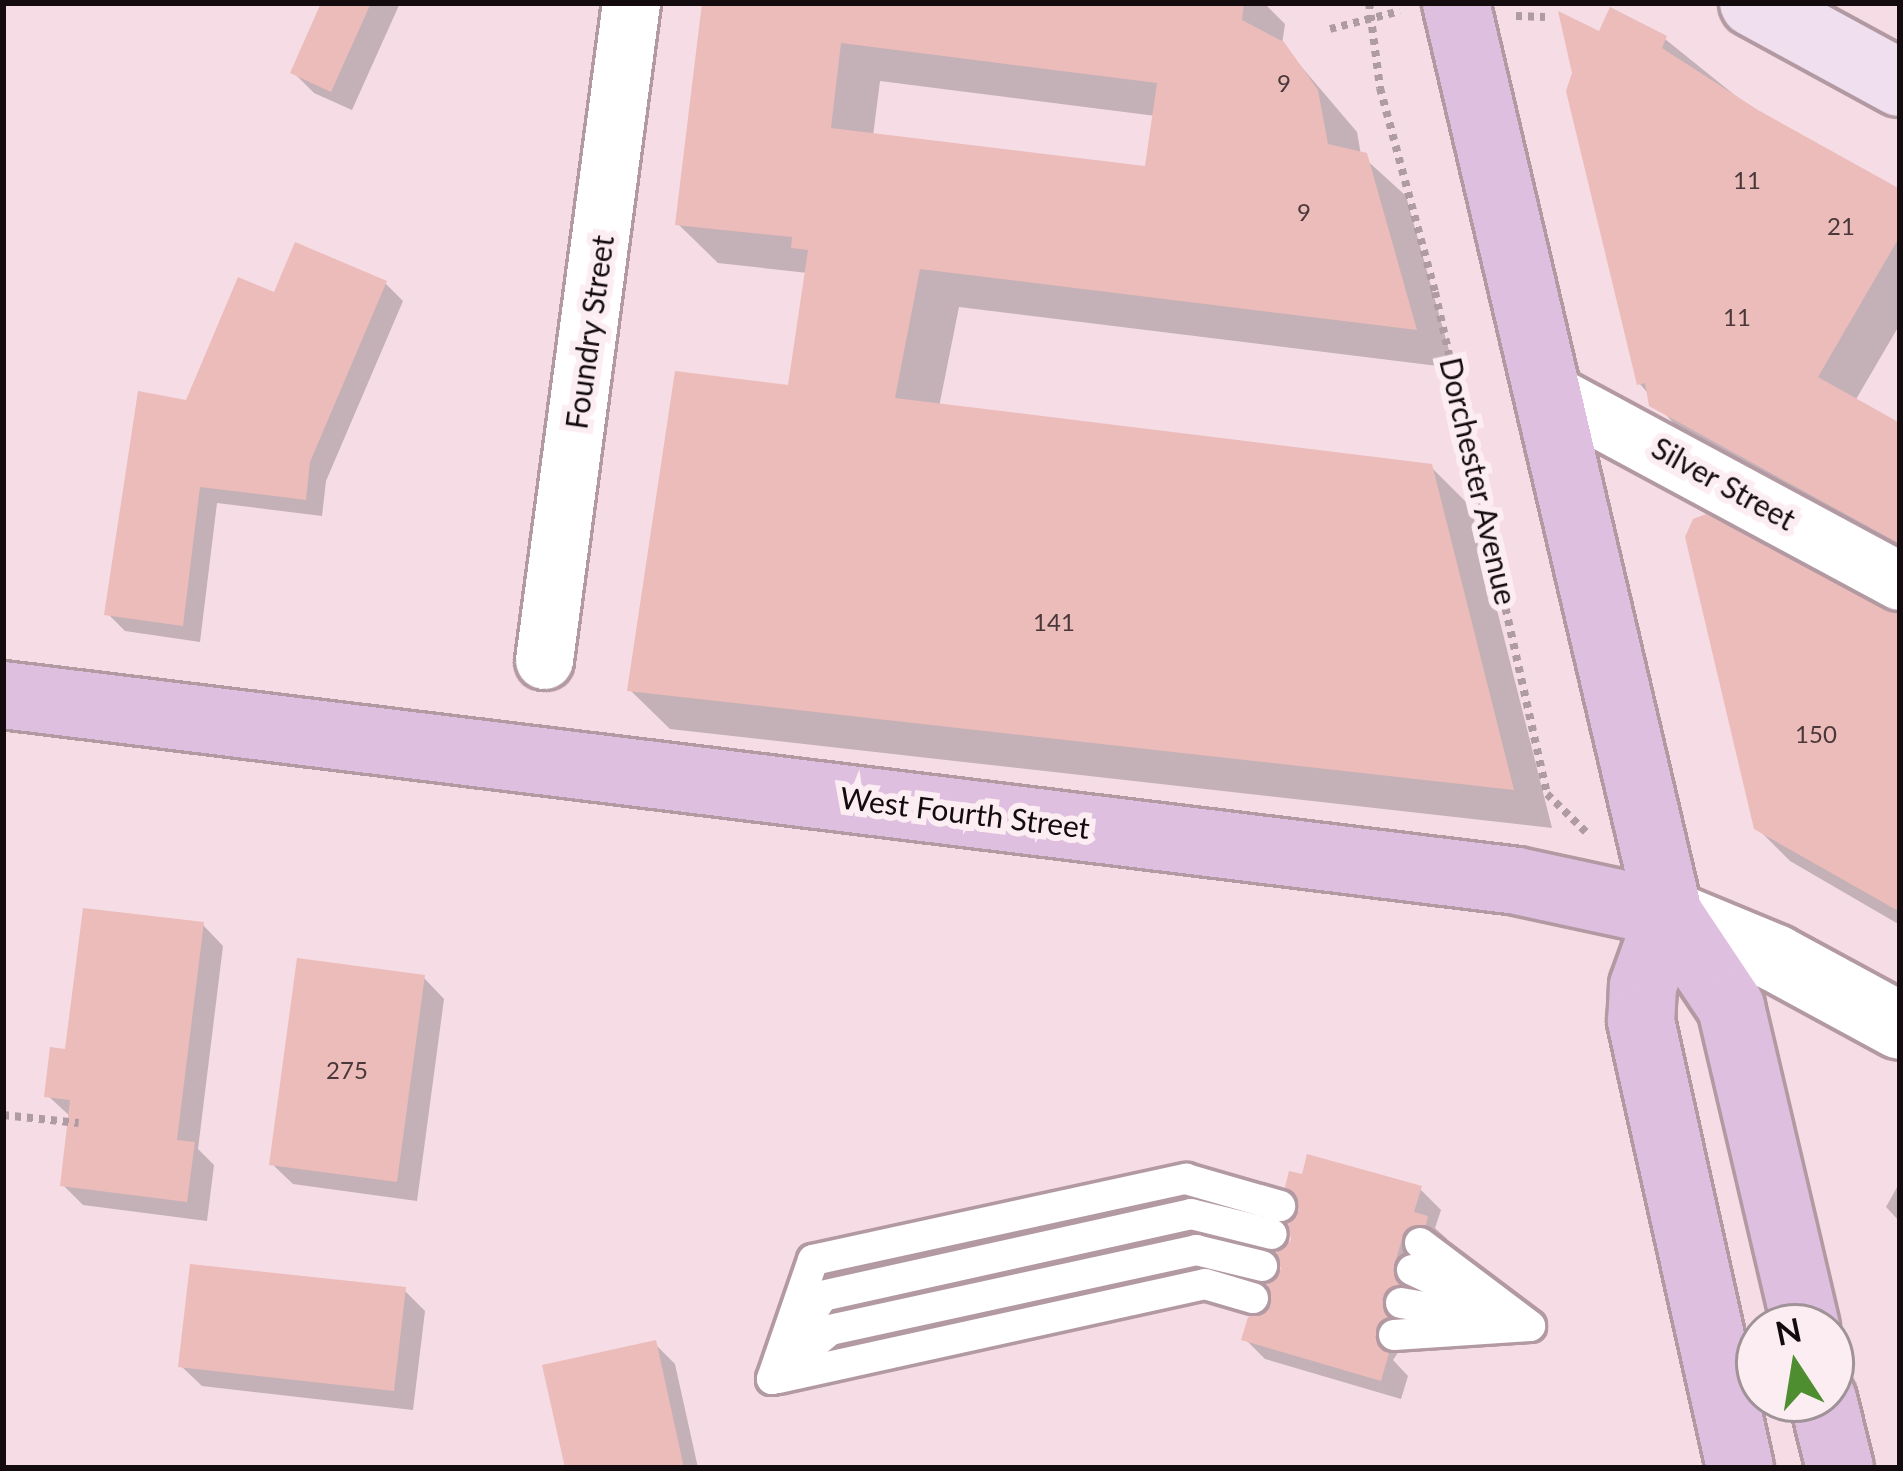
<!DOCTYPE html>
<style>
body{margin:0}
#map{position:relative;width:1903px;height:1471px;overflow:hidden;background:#f6dce5;font-family:Lato,sans-serif}
div>[style]{position:absolute}
[style*='--x']{left:calc(var(--x)*1px);top:calc(var(--y)*1px);width:calc(var(--w)*1px);rotate:calc(var(--a)*1deg)}
.shadow>*{inset:0;background:#0003}
.building>*{inset:0;background:#ebbcb9}
.path>*{height:8px;margin-top:-4px;transform-origin:0;background:repeating-linear-gradient(90deg,#af9ba2 0 6px,transparent 0 12px)}
.roads{filter:drop-shadow(3px 0 #b299a2) drop-shadow(-3px 0 #b299a2) drop-shadow(0 3px #b299a2) drop-shadow(0 -3px #b299a2)}
.service>*{height:30px;margin:-15px;padding:0 15px;transform-origin:15px;border-radius:15px;background:#fff}
.minor>*{height:57px;margin:-28.5px;padding:0 28.5px;transform-origin:28.5px;border-radius:28.5px;background:#fff}
.tertiary>*{height:66px;margin:-33px;padding:0 33px;transform-origin:33px;border-radius:33px;background:#fff}
.secondary>*{height:66px;margin:-33px;padding:0 33px;transform-origin:33px;border-radius:33px;background:#efdfef}
.primary>*{height:66px;margin:-33px;padding:0 33px;transform-origin:33px;border-radius:33px;background:#dfbfdf}
span{translate:-50% -50%;white-space:nowrap;text-align:center;line-height:1.15;-webkit-text-stroke:12px #fcedf2;paint-order:stroke}
.number-label{font-size:24px;color:#493739}
.number-label span{-webkit-text-stroke-width:0}
.street-label{font-size:30px;color:#130b0e}
.frame{position:absolute;inset:0;border:6px solid #130b0e;pointer-events:none}
.north{position:absolute;left:1735px;top:1303px;width:120px;height:120px;box-sizing:border-box;background:#fcedf2;border:3px solid #9f9397;border-radius:50%;rotate:348deg;font-size:33px;font-weight:700;line-height:48px;text-align:center;color:#130b0e}
.north::after{content:'';display:block;margin:auto;width:42px;height:54px;background:#4e8e30;clip-path:polygon(50% 0,100% 100%,50% 72%,0 100%)}
</style>
<div id="map">
<div class="shadow">
<i style="clip-path:polygon(324px 3px,400px 3px,352px 110px,314px 93px,293px 72px)"></i>
<i style="clip-path:polygon(evenodd,705px 3px,1264px 3px,1285px 24px,1282px 44px,1357px 132px,1361px 155px,1406px 196px,1454px 368px,959px 307px,939px 407px,1431px 467px,1471px 507px,1552px 828px,670px 729px,630px 690px,790px 388px,808px 273px,718px 263px,678px 224px,705px 3px,880px 81px,1156px 116px,1148px 169px,873px 136px,880px 81px)"></i>
<i style="clip-path:polygon(1600px 35px,1665px 39px,1757px 113px,1900px 193px,1900px 324px,1855px 401px,1900px 427px,1900px 555px,1686px 438px,1640px 384px)"></i>
<i style="clip-path:polygon(385px 283px,403px 301px,326px 481px,322px 516px,217px 503px,200px 642px,125px 631px,108px 614px,188px 403px,276px 296px)"></i>
<i style="clip-path:polygon(1900px 613px,1900px 925px,1790px 861px,1757px 828px,1885px 614px)"></i>
<i style="clip-path:polygon(203px 925px,223px 946px,198px 1149px,214px 1165px,207px 1221px,83px 1205px,63px 1185px,71px 1117px,47px 1095px,68px 1053px)"></i>
<i style="clip-path:polygon(424px 978px,444px 999px,417px 1201px,293px 1184px,272px 1164px)"></i>
<i style="clip-path:polygon(1900px 1182px,1900px 1222px,1886px 1207px)"></i>
<i style="clip-path:polygon(1420px 1189px,1441px 1210px,1435px 1228px,1447px 1239px,1424px 1252px,1412px 1293px,1418px 1306px,1401px 1320px,1407px 1339px,1393px 1360px,1408px 1376px,1401px 1399px,1265px 1359px,1245px 1339px)"></i>
<i style="clip-path:polygon(404px 1290px,425px 1311px,413px 1410px,202px 1386px,181px 1366px)"></i>
<i style="clip-path:polygon(655px 1344px,675px 1364px,698px 1468px,568px 1468px)"></i>
</div>
<div class="building">
<i style="clip-path:polygon(321px 3px,371px 3px,331px 92px,290px 73px)"></i>
<i style="clip-path:polygon(evenodd,702px 3px,1244px 3px,1242px 20px,1284px 42px,1318px 90px,1328px 144px,1367px 153px,1417px 330px,920px 269px,895px 398px,1432px 464px,1514px 790px,627px 691px,675px 371px,788px 385px,808px 250px,791px 248px,792px 237px,675px 225px,702px 3px,841px 43px,1157px 83px,1145px 166px,831px 128px,841px 43px)"></i>
<i style="clip-path:polygon(1610px 7px,1667px 36px,1662px 48px,1758px 110px,1900px 189px,1900px 236px,1818px 377px,1900px 423px,1900px 544px,1649px 406px,1645px 383px,1637px 385px,1566px 91px,1572px 73px,1558px 11px,1599px 31px)"></i>
<i style="clip-path:polygon(295px 242px,387px 281px,310px 462px,306px 500px,200px 487px,183px 626px,104px 615px,138px 391px,186px 400px,238px 277px,274px 292px)"></i>
<i style="clip-path:polygon(1706px 514px,1900px 614px,1900px 912px,1754px 829px,1685px 537px,1693px 519px)"></i>
<i style="clip-path:polygon(83px 908px,204px 922px,177px 1140px,195px 1142px,187px 1202px,60px 1186px,70px 1100px,44px 1097px,50px 1047px,65px 1049px)"></i>
<i style="clip-path:polygon(297px 958px,425px 975px,397px 1182px,269px 1165px)"></i>
<i style="clip-path:polygon(1307px 1154px,1422px 1186px,1414px 1212px,1428px 1216px,1426px 1225px,1404px 1232px,1393px 1270px,1399px 1284px,1382px 1299px,1388px 1317px,1375px 1337px,1389px 1353px,1381px 1381px,1241px 1340px,1248px 1317px,1271px 1305px,1267px 1285px,1281px 1269px,1276px 1253px,1291px 1240px,1288px 1223px,1299px 1210px,1285px 1187px,1289px 1171px,1302px 1174px)"></i>
<i style="clip-path:polygon(190px 1264px,406px 1287px,394px 1391px,178px 1367px)"></i>
<i style="clip-path:polygon(656px 1340px,684px 1468px,565px 1468px,542px 1365px)"></i>
</div>
<div class="path">
<i style="--x:1369;--y:3;--w:86;--a:82.6"></i>
<i style="--x:1380;--y:88;--w:211;--a:74.9"></i>
<i style="--x:1435;--y:292;--w:514;--a:77.42"></i>
<i style="--x:1547;--y:794;--w:56;--a:44.3"></i>
<i style="--x:1516;--y:16;--w:29;--a:2"></i>
<i style="--x:1330;--y:29;--w:72;--a:-14.4"></i>
<i style="--x:3;--y:1115;--w:76;--a:6"></i>
</div>
<div class="roads">
<div class="service">
<i style="--x:1420;--y:1243;--w:138;--a:37"></i>
<i style="--x:1412;--y:1270;--w:71;--a:25.1"></i>
<i style="--x:1401;--y:1303;--w:83;--a:9.7"></i>
<i style="--x:803;--y:1327;--w:36;--a:-58"></i>
<i style="--x:822;--y:1296;--w:378;--a:-12.5"></i>
<i style="--x:1191;--y:1214;--w:83;--a:13.9"></i>
<i style="--x:1394;--y:1335;--w:136;--a:-3.8"></i>
<i style="--x:778;--y:1378;--w:437;--a:-12.4"></i>
<i style="--x:1205;--y:1284;--w:50;--a:16.3"></i>
<i style="--x:772;--y:1379;--w:126;--a:-71"></i>
<i style="--x:813;--y:1260;--w:382;--a:-12.3"></i>
<i style="--x:1186;--y:1179;--w:98;--a:16"></i>
<i style="--x:772;--y:1379;--w:76;--a:-40.2"></i>
<i style="--x:830;--y:1330;--w:375;--a:-12.3"></i>
<i style="--x:1196;--y:1250;--w:68;--a:13.6"></i>
</div>
<div class="minor">
<i style="--x:1545;--y:390;--w:403;--a:28.3"></i>
<i style="--x:544;--y:660;--w:663;--a:-82.46"></i>
</div>
<div class="tertiary">
<i style="--x:1669;--y:914;--w:115;--a:22.5"></i>
<i style="--x:1775;--y:958;--w:142;--a:28.5"></i>
</div>
<div class="secondary">
<i style="--x:1753;--y:3;--w:167;--a:28.6"></i>
</div>
<div class="primary">
<i style="--x:1456;--y:3;--w:936;--a:76.84"></i>
<i style="--x:1669;--y:914;--w:112;--a:56.3"></i>
<i style="--x:1731;--y:1007;--w:329;--a:76.8"></i>
<i style="--x:3;--y:695;--w:1525;--a:7"></i>
<i style="--x:1517;--y:881;--w:156;--a:12.2"></i>
<i style="--x:1669;--y:914;--w:77;--a:109.9"></i>
<i style="--x:1643;--y:986;--w:35;--a:93"></i>
<i style="--x:1641;--y:1021;--w:458;--a:77.5"></i>
<i style="--x:1823;--y:1399;--w:71;--a:76.2"></i>
</div>
</div>
<div class="number-label">
<span style="left:1284px;top:83px">9</span>
<span style="left:1747px;top:180px">11</span>
<span style="left:1304px;top:212px">9</span>
<span style="left:1841px;top:226px">21</span>
<span style="left:1737px;top:317px">11</span>
<span style="left:1054px;top:622px">141</span>
<span style="left:1816px;top:734px">150</span>
<span style="left:347px;top:1070px">275</span>
</div>
<div class="street-label">
<span style="left:589px;top:332px;rotate:-82deg">Foundry Street</span>
<span style="left:1479px;top:481px;rotate:77deg">Dorchester Avenue</span>
<span style="left:1724px;top:483px;rotate:29deg">Silver Street</span>
<span style="left:965px;top:812px;rotate:7deg">West Fourth Street</span>
</div>
<div class="frame"></div>
<div class="north">N</div>
</div>
